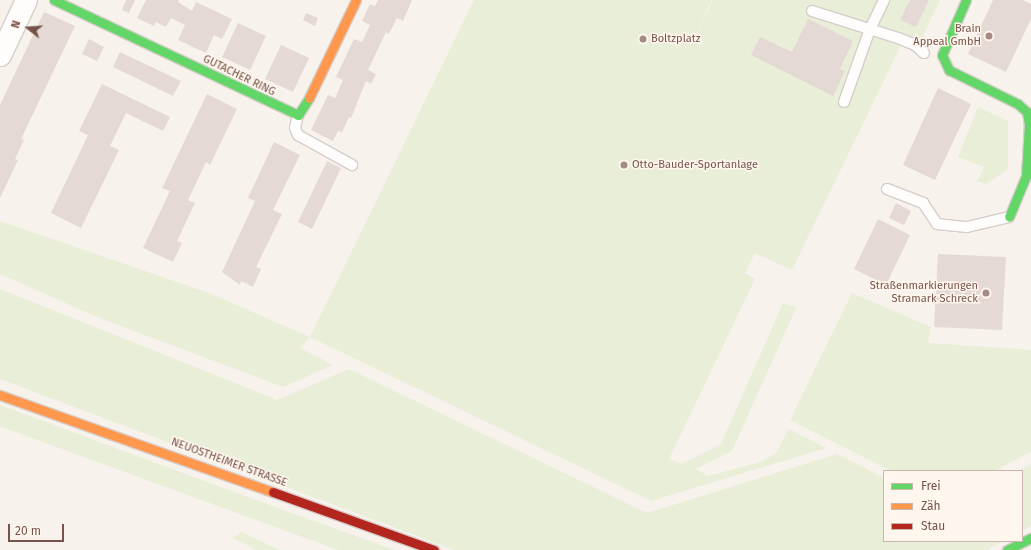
<!DOCTYPE html>
<meta charset="utf-8">
<style>
body{margin:0}
#map{position:relative;width:1031px;height:550px;overflow:hidden;background:#f8f2ed;font-family:"Fira Sans",sans-serif}
div>[style]{position:absolute}
[style*='--x']{left:calc(var(--x)*1px);top:calc(var(--y)*1px);width:calc(var(--w)*1px);rotate:calc(var(--a)*1deg)}
.green>*{inset:0;background:#e8eed7}
.building>*{inset:0;background:#e4d9d4}
.roads{filter:drop-shadow(1px 0 #d6cdca) drop-shadow(-1px 0 #d6cdca) drop-shadow(0 1px #d6cdca) drop-shadow(0 -1px #d6cdca)}
.lane>*{height:10px;margin:-5px;padding:0 5px;transform-origin:5px;border-radius:5px;background:#fefdfc}
.street>*{height:21px;margin:-10.5px;padding:0 10.5px;transform-origin:10.5px;border-radius:10.5px;background:#fefdfc}
.fast>*{height:9px;margin:-4.5px;padding:0 4.5px;transform-origin:4.5px;border-radius:4.5px;background:#63d668}
.slow>*{height:9px;margin:-4.5px;padding:0 4.5px;transform-origin:4.5px;border-radius:4.5px;background:#ff974d}
.jam>*{height:9px;margin:-4.5px;padding:0 4.5px;transform-origin:4.5px;border-radius:4.5px;background:#b3261e}
.dots>*{width:11px;height:11px;translate:-50% -50%;box-sizing:border-box;border:2px solid #fff6ee;border-radius:50%}
span{translate:-50% -50%;white-space:nowrap;text-align:center;line-height:1.15;-webkit-text-stroke:3px #fff6ee;paint-order:stroke}
.poi-label{font-size:11px;color:#77544b}
.right{translate:-100% -50%;text-align:right}
.left{translate:0 -50%;text-align:left}
.street-label{font-size:11px;color:#77544b}
.legend{position:absolute;left:883px;top:470px;width:140px;height:72px;box-sizing:border-box;background:#fff6ee;border:1px solid #c9b5ad;margin:0;padding:5px 7px;list-style:none;font-size:12px;color:#77544b}
.legend li{display:flex;align-items:center;gap:8px;height:20px}
.legend b{width:20px;border:1px solid #c9b5ad}
.north{position:absolute;left:8px;top:8px;width:40px;height:40px;-webkit-text-stroke:3px #fff6ee;paint-order:stroke;rotate:287deg;font-size:11px;font-weight:700;line-height:16px;text-align:center;color:#77544b}
.north::after{content:'';display:block;margin:auto;width:14px;height:18px;background:#77544b;clip-path:polygon(50% 0,100% 100%,50% 72%,0 100%)}
.scale{position:absolute;left:8px;top:524px;width:56px;height:18px;box-sizing:border-box;border:2px solid #77544b;border-top:0;padding-left:5px;font-size:12px;line-height:14px;white-space:nowrap;color:#77544b;-webkit-text-stroke:3px #fff6ee;paint-order:stroke}
</style>
<div id="map">
<div class="green">
<i style="clip-path:polygon(474px 0,712px 0,676px 77px,713px 0,940px 0,918px 46px,904px 39px,792px 270px,755px 253px,745px 273px,755px 279px,669px 459px,681px 464px,721px 444px,783px 303px,796px 308px,732px 451px,696px 469px,708px 476px,761px 462px,776px 453px,789px 429px,826px 448px,651px 501px,310px 337px,300px 348px,333px 365px,283px 387px,102px 319px,0 274px,0 221px,209px 293px,310px 337px)"></i>
<i style="clip-path:polygon(978px 107px,1008px 121px,1008px 169px,986px 184px,977px 181px,984px 167px,958px 157px)"></i>
<i style="clip-path:polygon(0 289px,277px 400px,349px 369px,647px 513px,837px 454px,884px 478px,884px 541px,1003px 541px,986px 550px,454px 550px,0 379px)"></i>
<i style="clip-path:polygon(852px 293px,931px 327px,928px 343px,1031px 350px,1031px 452px,994px 471px,891px 471px,790px 420px)"></i>
<i style="clip-path:polygon(0 405px,253px 499px,395px 550px,338px 550px,29px 437px,0 426px)"></i>
<i style="clip-path:polygon(1031px 464px,1031px 526px,1022px 531px,1022px 471px,1018px 471px)"></i>
<i style="clip-path:polygon(241px 532px,280px 550px,257px 550px,233px 538px)"></i>
</div>
<div class="building">
<i style="clip-path:polygon(126px 0,135px 0,129px 13px,122px 10px)"></i>
<i style="clip-path:polygon(146px 0,179px 0,178px 2px,192px 11px,196px 2px,232px 19px,222px 39px,214px 35px,206px 53px,178px 40px,185px 25px,171px 18px,166px 27px,156px 22px,154px 26px,137px 18px)"></i>
<i style="clip-path:polygon(378px 0,412px 0,403px 21px,397px 18px,389px 34px,386px 32px,368px 70px,376px 74px,371px 84px,366px 81px,351px 118px,349px 117px,342px 132px,338px 131px,333px 141px,311px 130px,328px 95px,335px 98px,343px 80px,336px 77px,354px 39px,362px 42px,370px 25px,362px 21px,370px 4px,375px 6px)"></i>
<i style="clip-path:polygon(910px 0,929px 0,916px 27px,900px 20px)"></i>
<i style="clip-path:polygon(993px 0,1023px 0,1031px 4px,1031px 19px,1006px 72px,968px 54px)"></i>
<i style="clip-path:polygon(44px 12px,75px 26px,21px 139px,24px 140px,15px 159px,18px 160px,0 198px,0 105px)"></i>
<i style="clip-path:polygon(306px 13px,318px 18px,315px 26px,303px 20px)"></i>
<i style="clip-path:polygon(808px 19px,853px 41px,840px 69px,845px 71px,833px 96px,751px 55px,760px 37px,792px 52px)"></i>
<i style="clip-path:polygon(238px 23px,266px 36px,250px 70px,222px 57px)"></i>
<i style="clip-path:polygon(89px 39px,104px 47px,97px 61px,82px 54px)"></i>
<i style="clip-path:polygon(281px 45px,309px 58px,293px 92px,265px 79px)"></i>
<i style="clip-path:polygon(120px 52px,181px 81px,173px 96px,113px 67px)"></i>
<i style="clip-path:polygon(102px 84px,170px 117px,163px 131px,126px 113px,110px 146px,119px 150px,81px 228px,51px 213px,88px 135px,79px 131px)"></i>
<i style="clip-path:polygon(938px 88px,971px 104px,935px 180px,903px 165px)"></i>
<i style="clip-path:polygon(207px 94px,237px 109px,210px 165px,206px 162px,188px 200px,195px 203px,177px 241px,182px 243px,173px 262px,143px 248px,170px 191px,162px 188px)"></i>
<i style="clip-path:polygon(274px 142px,300px 155px,273px 210px,282px 214px,256px 267px,261px 269px,253px 287px,241px 281px,240px 285px,222px 272px,255px 201px,248px 198px)"></i>
<i style="clip-path:polygon(327px 161px,341px 168px,312px 229px,298px 222px)"></i>
<i style="clip-path:polygon(896px 203px,911px 211px,904px 225px,889px 218px)"></i>
<i style="clip-path:polygon(878px 219px,910px 235px,886px 285px,854px 269px)"></i>
<i style="clip-path:polygon(938px 254px,1006px 257px,1002px 330px,934px 327px)"></i>
</div>
<div class="roads">
<div class="lane">
<i style="--x:812;--y:11;--w:90;--a:17.4"></i>
<i style="--x:898;--y:38;--w:18;--a:22"></i>
<i style="--x:915;--y:45;--w:12;--a:42"></i>
<i style="--x:844;--y:102;--w:77;--a:-70.4"></i>
<i style="--x:870;--y:29;--w:32;--a:-64"></i>
<i style="--x:298;--y:115;--w:13;--a:103"></i>
<i style="--x:295;--y:128;--w:8;--a:67"></i>
<i style="--x:298;--y:135;--w:62;--a:29.1"></i>
<i style="--x:887;--y:189;--w:39;--a:21"></i>
<i style="--x:923;--y:203;--w:25;--a:56"></i>
<i style="--x:937;--y:224;--w:30;--a:6"></i>
<i style="--x:967;--y:227;--w:43;--a:-13.4"></i>
</div>
<div class="street">
<i style="--x:0;--y:55;--w:61;--a:-64.7"></i>
</div>
<div class="fast">
<i style="--x:54;--y:0;--w:270;--a:25.2"></i>
<i style="--x:298;--y:115;--w:20;--a:-57"></i>
<i style="--x:966;--y:0;--w:60;--a:113.6"></i>
<i style="--x:942;--y:55;--w:17;--a:65"></i>
<i style="--x:949;--y:70;--w:77;--a:26.2"></i>
<i style="--x:1018;--y:104;--w:12;--a:42"></i>
<i style="--x:1027;--y:112;--w:12;--a:81"></i>
<i style="--x:1029;--y:124;--w:52;--a:93.3"></i>
<i style="--x:1026;--y:176;--w:44;--a:112.5"></i>
<i style="--x:1007;--y:550;--w:27;--a:-27"></i>
</div>
<div class="slow">
<i style="--x:309;--y:98;--w:109;--a:-64.4"></i>
<i style="--x:0;--y:395;--w:290;--a:19.6"></i>
</div>
<div class="jam">
<i style="--x:273;--y:492;--w:171;--a:19.8"></i>
</div>
</div>
<div class="dots">
<i style="left:989px;top:36px;background:#a48b84"></i>
<i style="left:643px;top:39px;background:#a48b84"></i>
<i style="left:624px;top:165px;background:#a48b84"></i>
<i style="left:986px;top:293px;background:#a48b84"></i>
</div>
<div class="poi-label">
<span class="right" style="left:981px;top:36px">Brain<br>Appeal GmbH</span>
<span class="left" style="left:651px;top:39px">Boltzplatz</span>
<span class="left" style="left:632px;top:165px">Otto-Bauder-Sportanlage</span>
<span class="right" style="left:978px;top:293px">Straßenmarkierungen<br>Stramark Schreck</span>
</div>
<div class="street-label">
<span style="left:239px;top:76px;rotate:26deg">GUTACHER RING</span>
<span style="left:229px;top:463px;rotate:20deg">NEUOSTHEIMER STRASSE</span>
</div>
<ul class="legend">
<li><b style="height:5px;background:#63d668"></b>Frei</li>
<li><b style="height:5px;background:#ff974d"></b>Zäh</li>
<li><b style="height:5px;background:#b3261e"></b>Stau</li>
</ul>
<div class="north">N</div>
<div class="scale">20 m</div>
</div>
